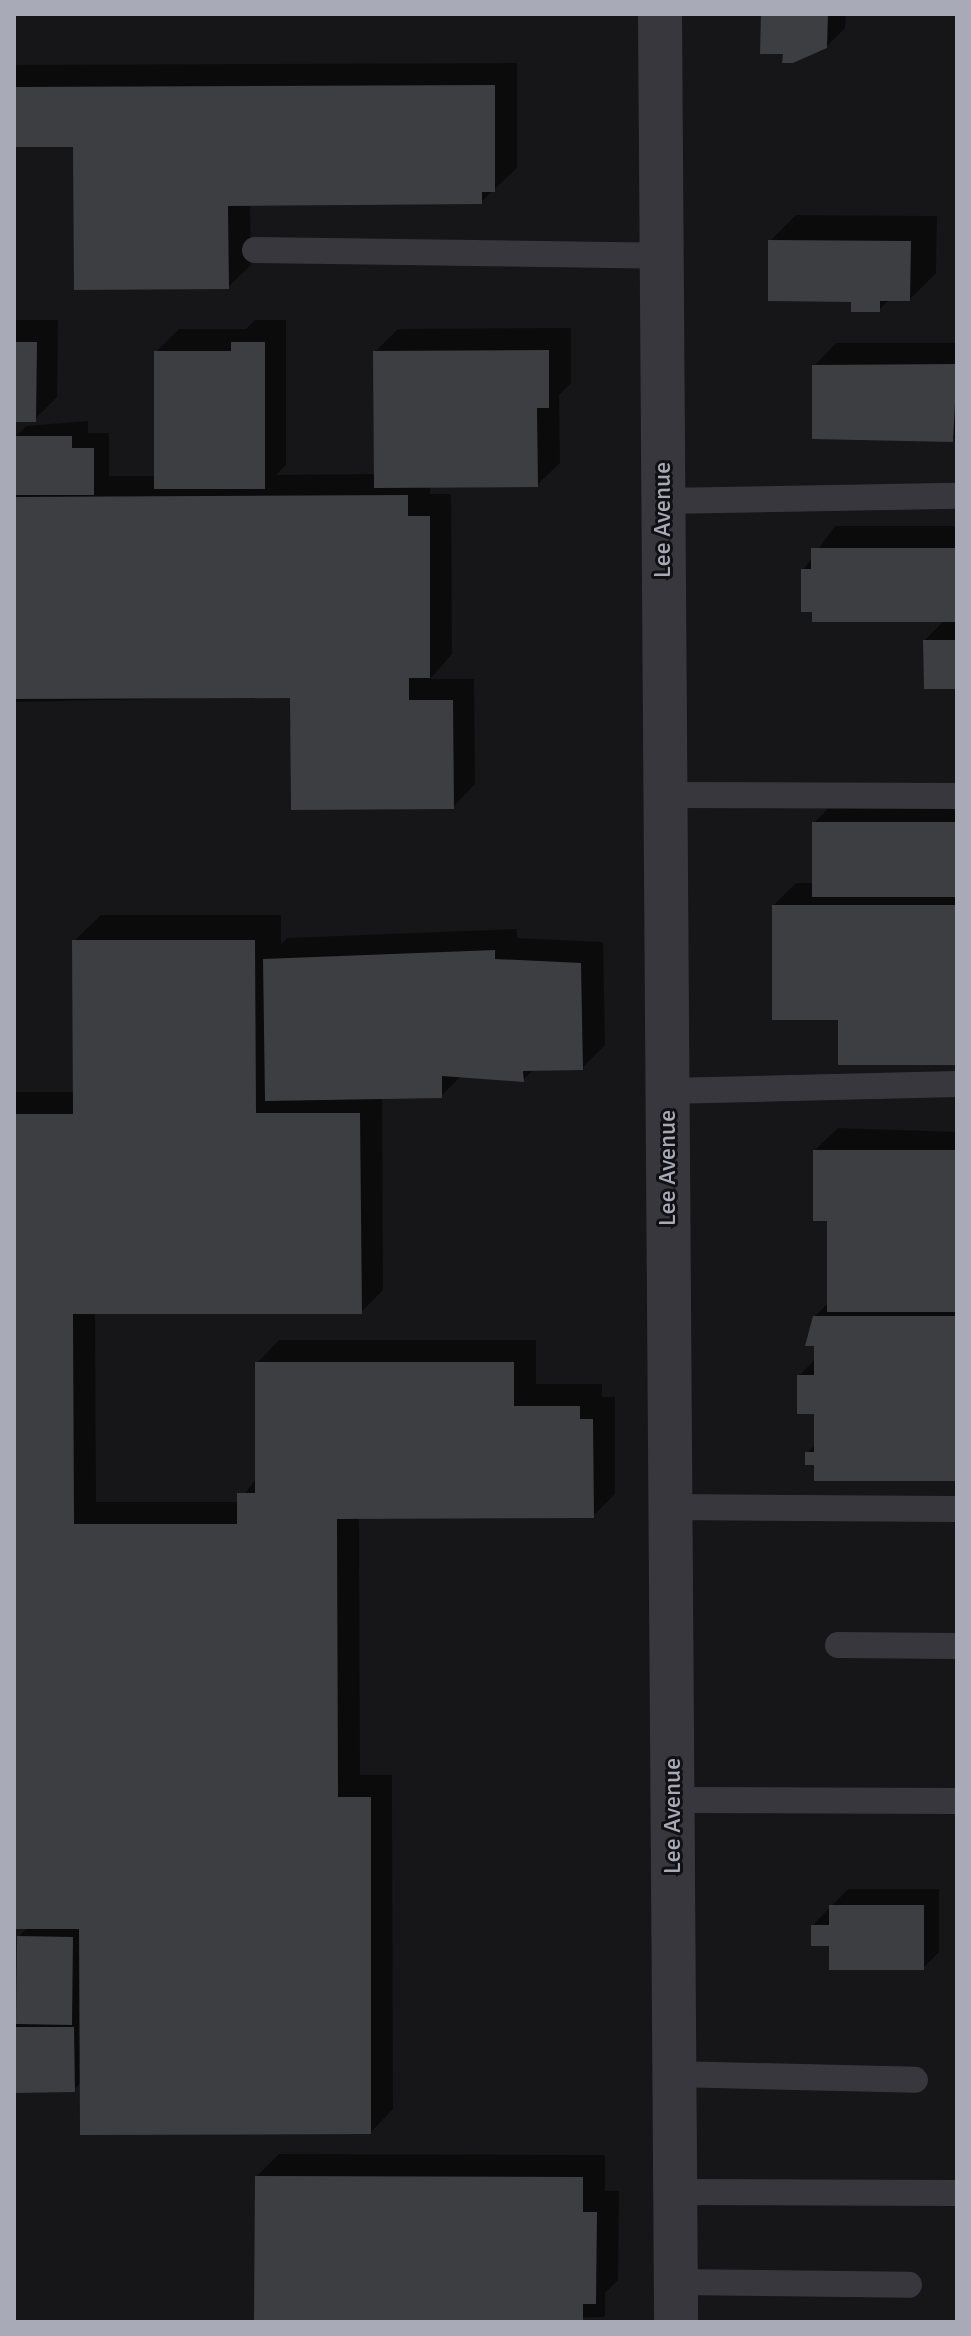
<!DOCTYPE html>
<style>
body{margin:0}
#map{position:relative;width:971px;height:2336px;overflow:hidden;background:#161618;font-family:Signika,sans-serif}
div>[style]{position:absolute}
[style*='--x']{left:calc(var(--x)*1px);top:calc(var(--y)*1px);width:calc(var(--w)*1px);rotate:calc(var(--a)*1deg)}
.shadow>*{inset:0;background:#0007}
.building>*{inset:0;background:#3d3e42}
.lane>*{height:26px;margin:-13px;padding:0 13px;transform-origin:13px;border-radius:13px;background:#37373d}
.street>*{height:44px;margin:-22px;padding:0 22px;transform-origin:22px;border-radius:22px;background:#37373d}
span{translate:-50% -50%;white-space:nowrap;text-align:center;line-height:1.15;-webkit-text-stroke:6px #111113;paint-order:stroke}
.street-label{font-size:24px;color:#a8aab8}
.frame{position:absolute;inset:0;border:16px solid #a8aab8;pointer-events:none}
</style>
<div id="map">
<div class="shadow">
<i style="clip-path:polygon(763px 14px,846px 14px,845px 28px,822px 51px,799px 54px,785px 52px)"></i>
<i style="clip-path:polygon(517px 63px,517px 168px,481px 202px,250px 204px,251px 265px,228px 287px,75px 145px,14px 145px,14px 65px)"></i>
<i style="clip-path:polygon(796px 215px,937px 216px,936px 273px,910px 299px,890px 299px,879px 310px,854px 300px,770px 241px)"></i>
<i style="clip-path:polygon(14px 320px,58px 320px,57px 397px,35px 419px,14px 419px)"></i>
<i style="clip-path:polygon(255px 320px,286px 320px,286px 465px,276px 475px,376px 474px,375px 352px,398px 329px,571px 328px,571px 383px,559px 395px,560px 463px,537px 485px,430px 486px,430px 494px,451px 494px,452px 654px,430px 679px,474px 679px,475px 784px,453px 807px,292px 696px,14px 702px,14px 438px,26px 426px,88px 421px,88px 433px,109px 433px,109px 476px,156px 476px,156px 352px,179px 329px,246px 329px)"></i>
<i style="clip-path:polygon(836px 343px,957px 343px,957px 436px,953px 440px,814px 366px)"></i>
<i style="clip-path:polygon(835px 526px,957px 526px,957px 687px,925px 640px,945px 620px,803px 570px)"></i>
<i style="clip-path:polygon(836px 800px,957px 800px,957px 1063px,840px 1018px,774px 905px,796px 883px,814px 883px,814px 823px)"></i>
<i style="clip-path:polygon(101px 915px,281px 915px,281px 944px,287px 938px,517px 929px,517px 938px,603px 942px,605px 1045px,582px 1068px,534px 1069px,523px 1080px,462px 1075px,441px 1096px,382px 1097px,383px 1290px,361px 1312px,95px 1312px,96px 1502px,239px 1502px,257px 1477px,257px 1363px,279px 1340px,536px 1340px,536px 1384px,602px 1384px,602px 1397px,615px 1397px,615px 1494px,593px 1516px,359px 1517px,360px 1775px,392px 1775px,393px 2109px,371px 2132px,81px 2082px,74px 2090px,14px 2091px,19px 1936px,28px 1927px,14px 1927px,14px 1092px,75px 1092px,74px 941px)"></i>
<i style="clip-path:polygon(838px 1128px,957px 1132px,957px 1479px,807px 1453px,816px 1444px,816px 1412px,799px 1376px,816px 1358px,814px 1317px,829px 1302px,829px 1219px,815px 1150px)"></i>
<i style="clip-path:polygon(848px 1889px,939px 1889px,939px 1952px,923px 1968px,831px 1944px,813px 1925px)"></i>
<i style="clip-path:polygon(279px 2154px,605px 2155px,605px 2191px,619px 2191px,618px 2280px,605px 2293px,605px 2317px,256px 2322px,257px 2176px)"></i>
</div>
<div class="building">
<i style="clip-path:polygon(761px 14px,828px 14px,827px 48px,793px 63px,782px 63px,783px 54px,760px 54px)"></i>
<i style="clip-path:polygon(495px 85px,495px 192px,482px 192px,482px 204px,228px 206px,229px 289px,74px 290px,73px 147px,14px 147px,14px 87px)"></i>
<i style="clip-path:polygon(768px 240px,911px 241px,910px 301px,880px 301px,880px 312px,851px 312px,851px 302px,768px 301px)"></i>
<i style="clip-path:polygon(14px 342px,37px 342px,36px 422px,14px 422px)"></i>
<i style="clip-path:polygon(231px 342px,265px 342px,265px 489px,154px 489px,154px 351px,231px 351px)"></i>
<i style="clip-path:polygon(549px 350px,549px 408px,537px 408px,538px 487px,374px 488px,373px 351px)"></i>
<i style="clip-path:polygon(957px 364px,953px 442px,812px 439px,812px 365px)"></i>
<i style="clip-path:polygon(14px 436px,72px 436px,72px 448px,94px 448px,94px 495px,14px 495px)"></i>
<i style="clip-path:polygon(408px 495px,408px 516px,430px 516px,430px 678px,409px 678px,409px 700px,453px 700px,454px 809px,291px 810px,290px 698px,14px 699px,14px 497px)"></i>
<i style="clip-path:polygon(811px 548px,957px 548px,957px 622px,812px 622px,812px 612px,801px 612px,801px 569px,811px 569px)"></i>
<i style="clip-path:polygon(923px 640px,957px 640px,957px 689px,924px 689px)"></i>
<i style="clip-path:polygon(812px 822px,957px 822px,957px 897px,812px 897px)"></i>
<i style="clip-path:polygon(772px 905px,957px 905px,957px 1065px,838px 1065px,838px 1020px,772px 1020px)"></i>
<i style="clip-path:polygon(72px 940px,255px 940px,256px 1113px,360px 1113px,362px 1314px,73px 1314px,74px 1524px,237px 1524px,237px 1493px,255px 1493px,255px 1362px,514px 1362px,514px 1406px,580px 1406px,580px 1419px,593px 1419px,594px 1518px,337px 1519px,338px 1797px,371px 1797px,371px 2134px,80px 2135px,79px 1929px,14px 1929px,14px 1114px,73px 1114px)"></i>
<i style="clip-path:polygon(495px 950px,495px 959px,581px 963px,583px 1070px,523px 1071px,524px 1082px,442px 1076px,442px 1098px,265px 1101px,263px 959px)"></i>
<i style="clip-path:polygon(813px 1150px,957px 1150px,957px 1312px,827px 1312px,827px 1221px,813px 1221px)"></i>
<i style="clip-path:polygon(813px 1316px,957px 1316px,957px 1481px,814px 1481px,814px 1465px,805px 1465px,805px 1452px,814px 1452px,814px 1414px,797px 1414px,797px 1375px,814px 1375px,814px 1346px,805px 1346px)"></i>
<i style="clip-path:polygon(829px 1905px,924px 1905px,924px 1970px,829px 1970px,829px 1946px,811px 1946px,811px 1925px,829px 1925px)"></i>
<i style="clip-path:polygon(17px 1936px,73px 1937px,72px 2025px,16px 2024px)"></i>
<i style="clip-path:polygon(14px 2027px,74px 2027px,75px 2092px,14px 2093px)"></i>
<i style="clip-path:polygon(255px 2176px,583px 2177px,583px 2212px,597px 2212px,596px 2304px,583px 2304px,583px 2322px,254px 2322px)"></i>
</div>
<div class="lane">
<i style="--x:255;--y:250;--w:407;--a:0.8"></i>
<i style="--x:663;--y:501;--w:294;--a:-1"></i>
<i style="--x:665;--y:795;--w:292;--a:0.2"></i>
<i style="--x:667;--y:1091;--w:290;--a:-1.4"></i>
<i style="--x:671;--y:1507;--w:286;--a:0.4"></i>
<i style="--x:838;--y:1645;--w:119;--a:0.5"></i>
<i style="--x:672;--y:1800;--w:285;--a:0.2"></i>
<i style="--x:675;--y:2074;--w:240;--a:1.4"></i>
<i style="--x:675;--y:2192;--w:282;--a:0.2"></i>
<i style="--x:676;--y:2282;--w:233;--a:0.7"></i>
</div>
<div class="street">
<i style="--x:660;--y:14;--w:2308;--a:89.6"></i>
</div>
<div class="street-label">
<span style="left:663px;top:520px;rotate:-90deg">Lee Avenue</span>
<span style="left:668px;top:1168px;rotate:-90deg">Lee Avenue</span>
<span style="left:673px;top:1816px;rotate:-90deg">Lee Avenue</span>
</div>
<div class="frame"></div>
</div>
